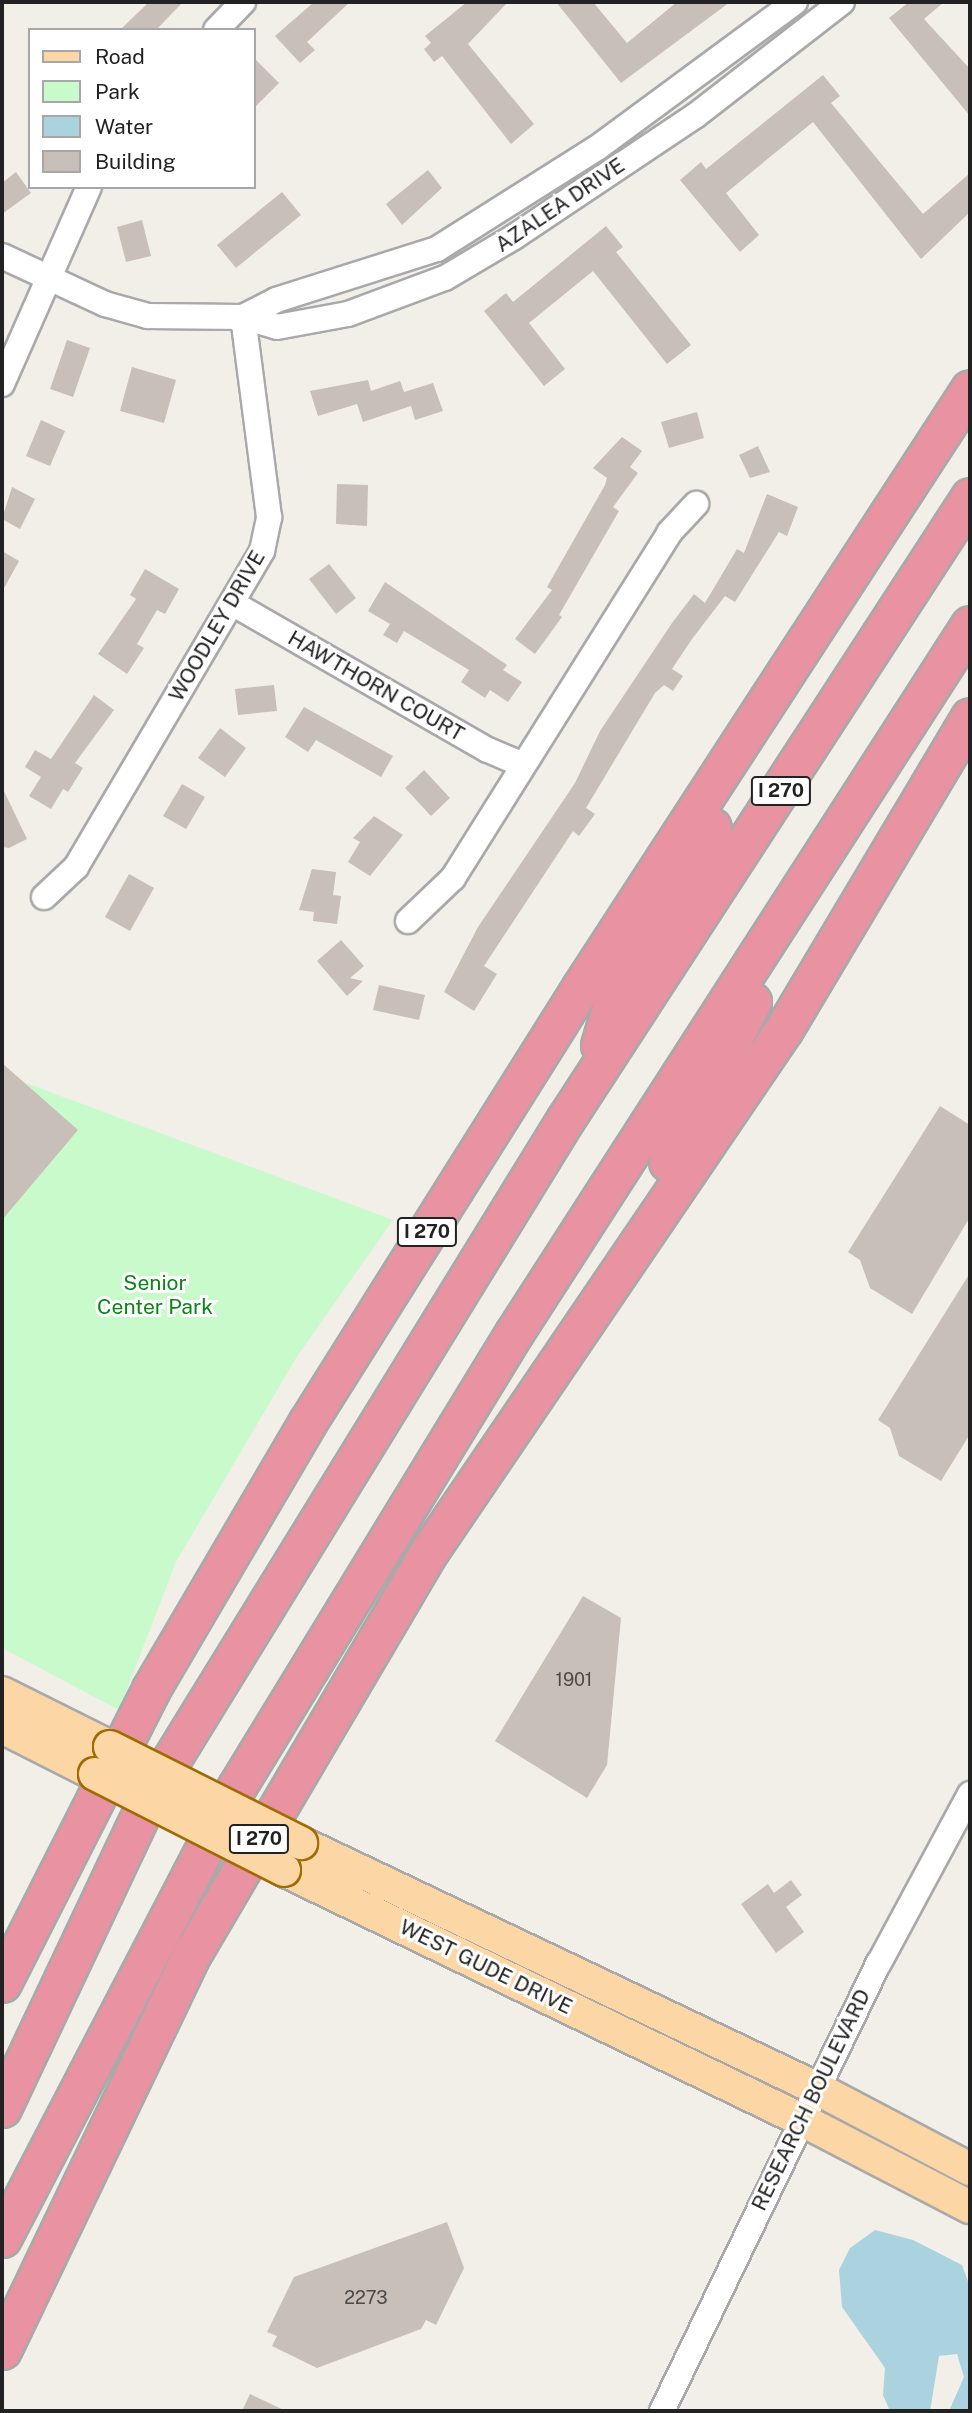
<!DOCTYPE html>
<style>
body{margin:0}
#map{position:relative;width:972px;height:2413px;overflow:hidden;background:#f2efe9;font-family:"Public Sans",sans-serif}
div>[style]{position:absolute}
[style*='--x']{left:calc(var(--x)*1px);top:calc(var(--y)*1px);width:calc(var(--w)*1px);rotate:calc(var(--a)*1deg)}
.park>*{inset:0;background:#c8facc}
.water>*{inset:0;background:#aad3df}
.building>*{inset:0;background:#c7bfb8}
.roads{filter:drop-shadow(2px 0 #a9a9a9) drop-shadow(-2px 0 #a9a9a9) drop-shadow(0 2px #a9a9a9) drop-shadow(0 -2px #a9a9a9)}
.minor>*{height:24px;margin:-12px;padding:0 12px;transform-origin:12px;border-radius:12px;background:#fff}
.major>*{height:32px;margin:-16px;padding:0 16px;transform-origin:16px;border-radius:16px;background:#fcd6a4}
.highway>*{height:37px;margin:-18.5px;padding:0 18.5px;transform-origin:18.5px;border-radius:18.5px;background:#e892a2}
.bridges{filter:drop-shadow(2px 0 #a06b00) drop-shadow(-2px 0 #a06b00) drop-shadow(0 2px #a06b00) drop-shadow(0 -2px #a06b00)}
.major-bridge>*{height:32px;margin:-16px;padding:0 16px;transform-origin:16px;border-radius:16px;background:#fcd6a4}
span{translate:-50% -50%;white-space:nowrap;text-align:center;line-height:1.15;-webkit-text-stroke:6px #fff;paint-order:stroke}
.number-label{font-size:18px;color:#4b4948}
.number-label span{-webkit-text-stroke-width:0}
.shield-label span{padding:2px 5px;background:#fff;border:2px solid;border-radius:5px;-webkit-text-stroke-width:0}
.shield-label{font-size:19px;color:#222;font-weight:700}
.street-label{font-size:21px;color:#222}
.park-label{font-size:21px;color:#0c8416}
.frame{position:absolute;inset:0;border:4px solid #222;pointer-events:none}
.legend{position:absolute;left:28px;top:28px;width:228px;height:161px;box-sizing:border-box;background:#fff;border:2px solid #a7a7a7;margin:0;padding:9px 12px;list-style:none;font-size:21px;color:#222}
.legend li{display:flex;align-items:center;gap:14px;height:35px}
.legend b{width:35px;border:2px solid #a7a7a7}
</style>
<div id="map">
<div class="park">
<i style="clip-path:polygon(2px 1074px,393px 1220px,296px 1358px,176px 1562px,119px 1710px,2px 1648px)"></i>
</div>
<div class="water">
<i style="clip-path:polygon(875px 2230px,913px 2240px,962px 2265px,970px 2287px,970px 2411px,949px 2411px,964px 2377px,957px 2354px,939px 2356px,930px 2411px,890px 2411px,883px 2395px,885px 2368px,842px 2307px,839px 2270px,850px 2248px)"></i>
</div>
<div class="building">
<i style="clip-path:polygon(149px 2px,183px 2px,156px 30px,120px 30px)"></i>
<i style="clip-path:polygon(314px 2px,350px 2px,307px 42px,315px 50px,300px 63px,275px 36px)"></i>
<i style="clip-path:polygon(467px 2px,508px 2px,468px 44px,534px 124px,511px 144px,442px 56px,434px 62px,424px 49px,431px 43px,425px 36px)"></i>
<i style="clip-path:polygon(556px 2px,593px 2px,627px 43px,677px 2px,730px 2px,621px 83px)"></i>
<i style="clip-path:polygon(909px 2px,944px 2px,924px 19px,970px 69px,970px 116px,889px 18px)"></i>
<i style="clip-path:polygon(254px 58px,279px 83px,254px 108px)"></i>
<i style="clip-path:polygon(823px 75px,840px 96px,831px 103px,923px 214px,970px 173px,970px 212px,921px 259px,813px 122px,726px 193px,759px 235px,740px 252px,680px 180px,701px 162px,706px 169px)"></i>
<i style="clip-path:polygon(428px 170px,442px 188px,402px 225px,386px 204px)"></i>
<i style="clip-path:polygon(16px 172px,31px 193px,2px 214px,2px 183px)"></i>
<i style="clip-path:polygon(282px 192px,301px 215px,236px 268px,217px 245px)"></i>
<i style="clip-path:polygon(142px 220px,151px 256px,126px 262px,117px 227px)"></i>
<i style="clip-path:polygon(606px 226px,623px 247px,616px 252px,691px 345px,667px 364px,593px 271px,529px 323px,565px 369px,544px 386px,484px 311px,506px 293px,513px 302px)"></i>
<i style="clip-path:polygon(67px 340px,90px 348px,73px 397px,50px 389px)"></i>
<i style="clip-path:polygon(132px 367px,176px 380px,164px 423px,120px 411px)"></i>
<i style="clip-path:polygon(368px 380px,371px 391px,400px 381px,404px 392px,433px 383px,443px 411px,415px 420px,411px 406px,363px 422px,357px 404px,318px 416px,310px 391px)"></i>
<i style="clip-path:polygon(697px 412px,704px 438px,669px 448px,661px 422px)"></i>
<i style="clip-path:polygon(41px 420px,65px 431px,50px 466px,26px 456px)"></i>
<i style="clip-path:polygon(622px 437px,642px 451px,630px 467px,638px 473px,613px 507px,619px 511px,559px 615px,562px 617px,535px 654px,515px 639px,552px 590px,547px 587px,605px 485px,607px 478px,593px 468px)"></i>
<i style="clip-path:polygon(758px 446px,770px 472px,750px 478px,739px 455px)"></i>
<i style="clip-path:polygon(337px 484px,368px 485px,367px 526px,336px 524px)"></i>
<i style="clip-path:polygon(12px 487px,35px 499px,20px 529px,2px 519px)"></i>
<i style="clip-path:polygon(767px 494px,798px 507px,787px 536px,779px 532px,735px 602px,725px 596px,692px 639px,672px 669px,683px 676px,673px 691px,664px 685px,655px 693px,586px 808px,595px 814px,579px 836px,573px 831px,484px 966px,497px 974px,474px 1011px,444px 992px,478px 927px,575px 783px,600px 731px,672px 623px,694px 594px,705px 603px,737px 549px,744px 553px)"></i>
<i style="clip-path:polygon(2px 551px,19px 561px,2px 592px)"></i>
<i style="clip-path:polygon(329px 564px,356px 598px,336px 614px,309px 579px)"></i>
<i style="clip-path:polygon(145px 569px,179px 589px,165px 614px,157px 610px,137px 644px,144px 648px,127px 674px,98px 654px,136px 599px,130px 595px)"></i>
<i style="clip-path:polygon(385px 582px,507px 665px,503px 670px,522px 682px,508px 702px,490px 690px,485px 698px,461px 682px,469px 670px,404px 631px,397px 643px,383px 635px,390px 624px,368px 611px)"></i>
<i style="clip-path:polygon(274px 685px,277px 711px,238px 715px,235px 689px)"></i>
<i style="clip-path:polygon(94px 695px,114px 710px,75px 763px,83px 768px,68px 792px,63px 789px,51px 809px,29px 796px,41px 777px,25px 767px,35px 750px,51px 759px)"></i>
<i style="clip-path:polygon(304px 707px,393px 756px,381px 777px,316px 740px,308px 752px,285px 737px)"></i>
<i style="clip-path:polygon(220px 728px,246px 748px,225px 777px,198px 758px)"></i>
<i style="clip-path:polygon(424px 770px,450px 798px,431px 816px,405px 788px)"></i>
<i style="clip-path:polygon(182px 784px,205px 797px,186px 829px,163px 816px)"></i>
<i style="clip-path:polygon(2px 787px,27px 839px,9px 848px,2px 847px)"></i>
<i style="clip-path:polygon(374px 816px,403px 835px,370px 876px,348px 862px,360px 842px,353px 838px)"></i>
<i style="clip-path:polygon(312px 869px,336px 872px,333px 895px,341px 896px,337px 924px,313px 921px,314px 912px,299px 910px)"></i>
<i style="clip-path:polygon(129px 874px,154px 888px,130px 931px,105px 917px)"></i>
<i style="clip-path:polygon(341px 940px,364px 966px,350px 978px,363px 981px,347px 996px,317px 961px)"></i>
<i style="clip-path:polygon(379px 985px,425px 995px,419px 1020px,373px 1010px)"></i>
<i style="clip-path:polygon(2px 1063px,78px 1130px,2px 1220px)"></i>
<i style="clip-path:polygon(940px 1106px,970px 1125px,970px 1217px,912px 1314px,870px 1288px,860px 1260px,848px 1252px)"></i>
<i style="clip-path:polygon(970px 1273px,970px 1434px,941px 1481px,899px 1456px,890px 1428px,878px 1420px)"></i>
<i style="clip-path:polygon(583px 1596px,621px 1618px,607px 1765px,587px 1798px,495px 1741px)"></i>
<i style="clip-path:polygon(791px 1880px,802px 1895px,786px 1907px,804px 1932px,776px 1953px,741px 1904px,768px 1884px,774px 1893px)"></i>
<i style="clip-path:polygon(447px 2222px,464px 2268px,436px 2325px,426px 2320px,421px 2329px,317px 2368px,272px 2346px,277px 2336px,267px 2332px,294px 2277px)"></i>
<i style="clip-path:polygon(250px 2394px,286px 2411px,242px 2411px)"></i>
</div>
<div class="roads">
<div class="minor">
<i style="--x:216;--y:30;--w:39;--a:-46"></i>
<i style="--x:2;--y:256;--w:114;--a:25"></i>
<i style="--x:105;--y:304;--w:45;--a:15.6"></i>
<i style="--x:148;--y:316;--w:95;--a:0.6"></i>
<i style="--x:243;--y:317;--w:35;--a:16"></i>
<i style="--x:277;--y:327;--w:72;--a:-10.4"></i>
<i style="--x:348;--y:314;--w:103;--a:-20.4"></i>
<i style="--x:445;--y:278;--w:80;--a:-30.7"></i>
<i style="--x:514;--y:237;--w:218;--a:-33.8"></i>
<i style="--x:695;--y:116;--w:186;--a:-37.8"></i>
<i style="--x:243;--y:317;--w:37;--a:-27"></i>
<i style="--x:276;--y:300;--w:169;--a:-17.6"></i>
<i style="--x:437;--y:249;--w:189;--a:-32.3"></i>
<i style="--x:597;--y:148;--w:246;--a:-36.4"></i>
<i style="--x:2;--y:384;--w:215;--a:-66.2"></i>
<i style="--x:232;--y:603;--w:295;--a:29.9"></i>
<i style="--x:488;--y:750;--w:38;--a:23"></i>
<i style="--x:44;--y:897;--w:44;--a:-43.2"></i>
<i style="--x:76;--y:867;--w:367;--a:-59.5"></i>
<i style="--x:262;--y:551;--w:35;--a:-78"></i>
<i style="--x:269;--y:517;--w:202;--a:-97.4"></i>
<i style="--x:408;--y:921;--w:62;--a:-43.7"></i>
<i style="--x:453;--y:878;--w:407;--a:-57.9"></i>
<i style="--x:669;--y:533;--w:40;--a:-47"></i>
<i style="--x:662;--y:2411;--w:498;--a:-64.2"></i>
<i style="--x:879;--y:1963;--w:192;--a:-61.7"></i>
</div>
<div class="major">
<i style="--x:2;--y:1693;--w:121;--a:26.6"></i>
<i style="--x:2;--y:1727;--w:104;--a:26.8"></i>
<i style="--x:301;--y:1843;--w:573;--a:25.45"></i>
<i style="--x:818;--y:2089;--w:172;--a:27.8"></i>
<i style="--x:284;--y:1870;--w:577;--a:25.77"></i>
<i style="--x:804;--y:2121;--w:187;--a:27.4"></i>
</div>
<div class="highway">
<i style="--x:600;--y:1045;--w:46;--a:-73.5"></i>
<i style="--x:613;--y:1001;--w:200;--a:-60.4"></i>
<i style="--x:668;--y:1162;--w:181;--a:-62.3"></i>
<i style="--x:2;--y:1983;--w:330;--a:-63.1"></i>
<i style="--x:151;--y:1689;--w:308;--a:-59.6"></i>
<i style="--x:307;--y:1423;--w:515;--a:-57.85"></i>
<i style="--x:581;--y:987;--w:713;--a:-56.96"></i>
<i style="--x:2;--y:2108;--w:351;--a:-64.7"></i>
<i style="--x:152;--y:1791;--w:788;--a:-58.39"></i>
<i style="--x:565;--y:1120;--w:743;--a:-56.97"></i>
<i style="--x:2;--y:2238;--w:507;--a:-62.53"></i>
<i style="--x:236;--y:1788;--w:533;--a:-58.58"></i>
<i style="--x:514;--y:1333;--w:842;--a:-57.22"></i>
<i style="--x:2;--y:2350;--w:441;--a:-64.4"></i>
<i style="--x:193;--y:1952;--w:467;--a:-59.5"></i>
<i style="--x:430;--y:1550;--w:630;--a:-55.81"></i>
<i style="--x:784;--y:1029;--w:363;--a:-59.2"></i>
</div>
</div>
<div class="bridges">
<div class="major-bridge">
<i style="--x:110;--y:1747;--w:214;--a:26.7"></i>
<i style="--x:95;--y:1774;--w:212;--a:26.9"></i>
</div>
</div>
<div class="number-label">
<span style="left:574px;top:1680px">1901</span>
<span style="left:366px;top:2298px">2273</span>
</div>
<div class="shield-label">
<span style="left:781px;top:791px">I 270</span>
<span style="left:427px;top:1232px">I 270</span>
<span style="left:259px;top:1839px">I 270</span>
</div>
<div class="street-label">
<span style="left:560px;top:205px;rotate:-34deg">AZALEA DRIVE</span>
<span style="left:217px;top:626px;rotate:-60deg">WOODLEY DRIVE</span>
<span style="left:376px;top:686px;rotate:30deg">HAWTHORN COURT</span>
<span style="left:486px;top:1967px;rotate:26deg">WEST GUDE DRIVE</span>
<span style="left:811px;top:2100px;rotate:-64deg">RESEARCH BOULEVARD</span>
</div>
<div class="park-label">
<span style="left:155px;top:1295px">Senior<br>Center Park</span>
</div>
<div class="frame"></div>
<ul class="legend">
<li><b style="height:9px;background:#fcd6a4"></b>Road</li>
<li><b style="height:19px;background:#c8facc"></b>Park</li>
<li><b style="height:19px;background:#aad3df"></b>Water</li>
<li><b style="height:19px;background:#c7bfb8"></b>Building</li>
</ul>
</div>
